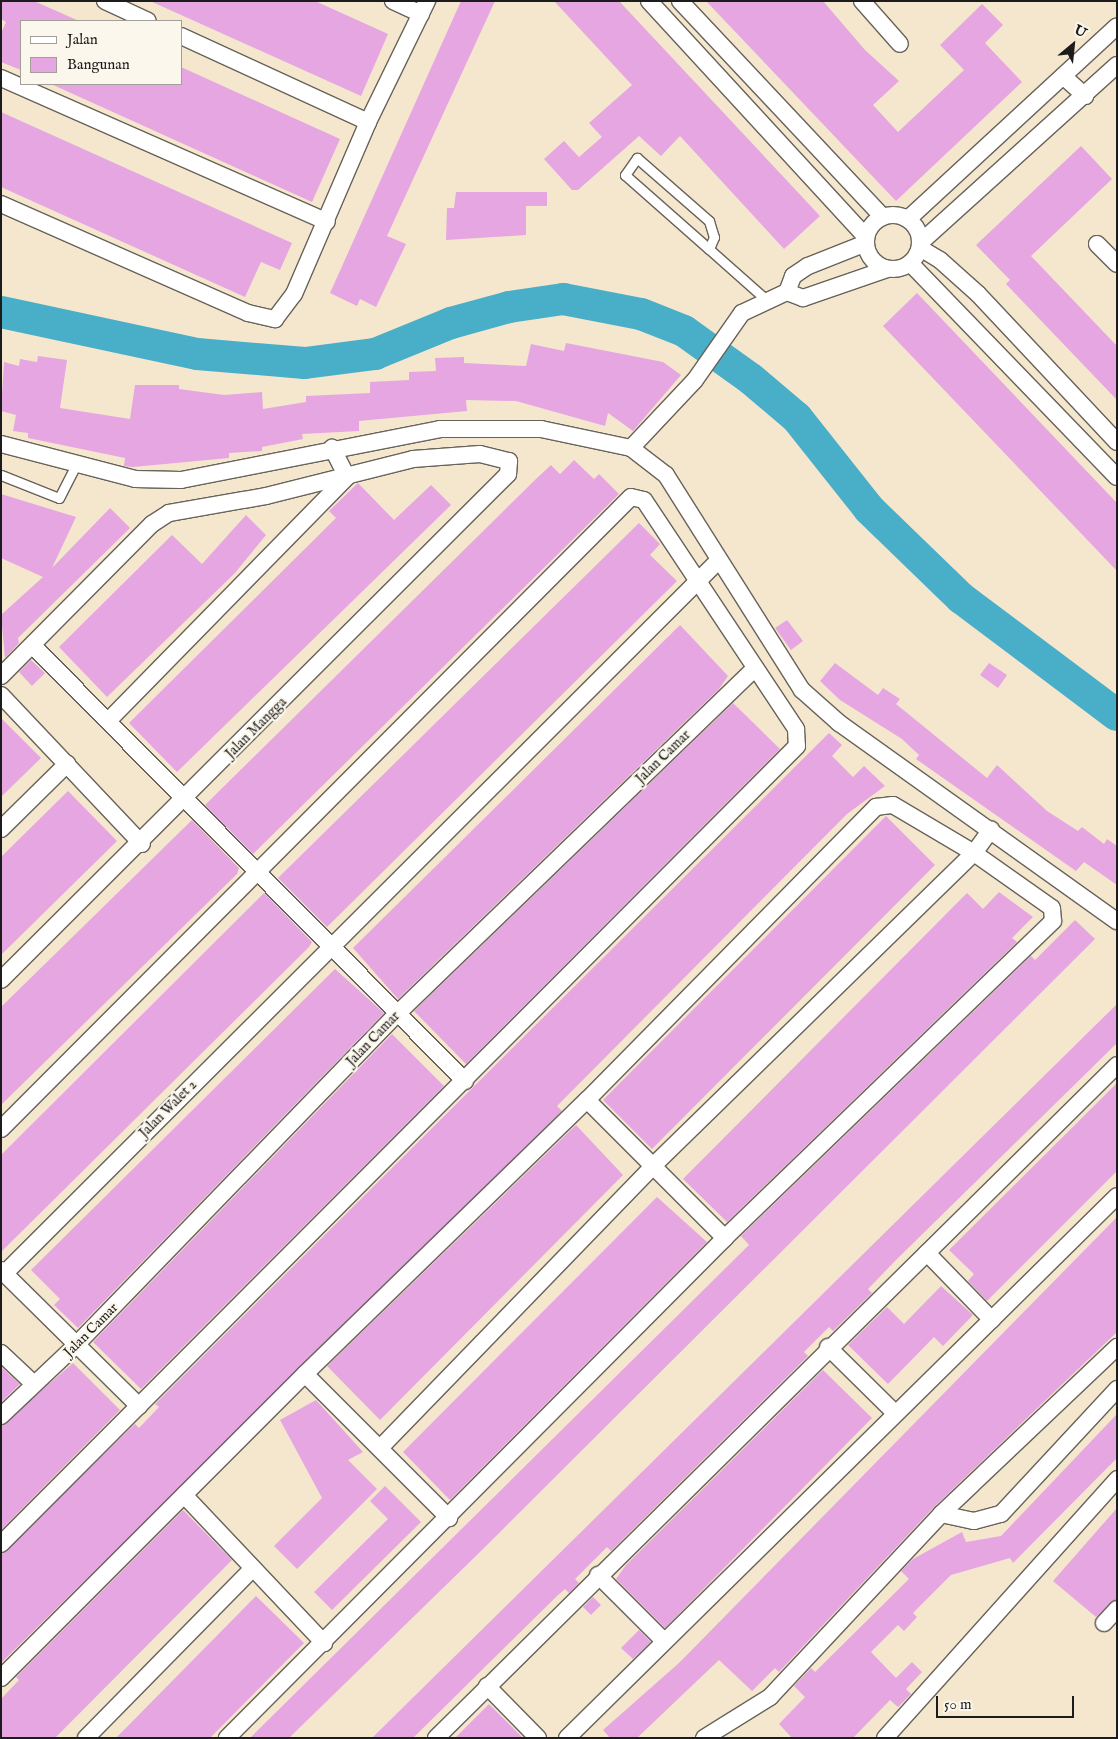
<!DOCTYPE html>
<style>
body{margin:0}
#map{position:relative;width:1118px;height:1739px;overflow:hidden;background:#f4e7ce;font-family:"IM FELL English",serif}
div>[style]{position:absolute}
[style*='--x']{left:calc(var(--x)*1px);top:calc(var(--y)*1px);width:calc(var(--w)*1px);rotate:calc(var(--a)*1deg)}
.river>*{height:32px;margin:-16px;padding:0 16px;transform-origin:16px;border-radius:16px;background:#49aec8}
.building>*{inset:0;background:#e6a6e1}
.roads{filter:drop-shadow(1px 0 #68635a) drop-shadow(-1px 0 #68635a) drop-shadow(0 1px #68635a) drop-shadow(0 -1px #68635a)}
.lane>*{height:9px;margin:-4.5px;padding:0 4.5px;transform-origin:4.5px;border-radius:4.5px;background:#fff}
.street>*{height:16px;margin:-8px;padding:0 8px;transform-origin:8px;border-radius:8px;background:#fff}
.street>.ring{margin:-8px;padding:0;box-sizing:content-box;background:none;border:16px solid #fff;border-radius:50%}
span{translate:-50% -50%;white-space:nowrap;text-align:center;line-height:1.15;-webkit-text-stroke:4.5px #fbf7ec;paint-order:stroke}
.street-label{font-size:14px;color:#1c1c1c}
.frame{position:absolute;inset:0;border:2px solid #1c1c1c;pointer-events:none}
.legend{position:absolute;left:20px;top:20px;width:162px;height:65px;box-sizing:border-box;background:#fbf7ec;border:1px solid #a29f99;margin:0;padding:6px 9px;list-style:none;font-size:15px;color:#1c1c1c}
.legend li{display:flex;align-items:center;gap:10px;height:25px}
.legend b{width:25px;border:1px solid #a29f99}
.north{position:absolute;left:1048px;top:20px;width:50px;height:50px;-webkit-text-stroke:4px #fbf7ec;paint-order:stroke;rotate:28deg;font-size:14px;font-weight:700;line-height:20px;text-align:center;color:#1c1c1c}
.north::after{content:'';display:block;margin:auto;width:18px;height:22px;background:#1c1c1c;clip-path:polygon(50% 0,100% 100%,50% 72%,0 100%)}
.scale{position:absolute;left:936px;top:1696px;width:138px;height:22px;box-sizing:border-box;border:2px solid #1c1c1c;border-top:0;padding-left:6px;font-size:15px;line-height:18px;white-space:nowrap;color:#1c1c1c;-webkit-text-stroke:4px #fbf7ec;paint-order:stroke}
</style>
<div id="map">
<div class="river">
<i style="--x:1;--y:312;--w:200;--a:12.1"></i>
<i style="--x:197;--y:354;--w:108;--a:4.8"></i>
<i style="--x:305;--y:363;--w:71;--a:-7.3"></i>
<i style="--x:375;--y:354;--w:82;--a:-22.2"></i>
<i style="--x:451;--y:323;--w:60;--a:-15.4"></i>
<i style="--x:509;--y:307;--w:55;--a:-8.4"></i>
<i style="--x:563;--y:299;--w:79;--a:10.9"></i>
<i style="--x:641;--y:314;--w:46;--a:21.6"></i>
<i style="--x:684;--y:331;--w:82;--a:35.6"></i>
<i style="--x:751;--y:379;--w:60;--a:40.3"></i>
<i style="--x:797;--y:418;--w:116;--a:51.6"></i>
<i style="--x:869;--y:509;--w:128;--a:44.1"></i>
<i style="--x:961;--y:598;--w:195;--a:36.9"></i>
</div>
<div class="building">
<i style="clip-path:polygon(1px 1px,34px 1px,79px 21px,21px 21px,21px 70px,1px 62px,1px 33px,6px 22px,1px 19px)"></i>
<i style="clip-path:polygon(150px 1px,315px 1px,388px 34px,361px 96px)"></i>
<i style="clip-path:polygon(461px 1px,495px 1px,387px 236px,406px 244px,376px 307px,360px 299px,357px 306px,330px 293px)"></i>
<i style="clip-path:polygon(554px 1px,619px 1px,820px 216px,784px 249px,680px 136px,661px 156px,639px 136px,578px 190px,572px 190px,544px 159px,564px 141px,579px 157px,602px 137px,589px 123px,632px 85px)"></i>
<i style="clip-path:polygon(706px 1px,823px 1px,865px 50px,899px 81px,873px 105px,898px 132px,964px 70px,940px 45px,982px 4px,1003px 25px,985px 43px,1022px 82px,896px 201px)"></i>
<i style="clip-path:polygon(181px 67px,340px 139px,312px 202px,51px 84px,181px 84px)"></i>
<i style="clip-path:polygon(1px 112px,292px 243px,280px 270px,261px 262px,245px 297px,1px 187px)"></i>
<i style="clip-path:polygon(1081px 146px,1112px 179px,1031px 256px,1117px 346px,1117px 400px,1006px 284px,1010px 280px,976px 245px)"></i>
<i style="clip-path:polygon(456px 192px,547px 192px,547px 206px,526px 206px,526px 235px,446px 240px,447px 208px,454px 208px)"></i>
<i style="clip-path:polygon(917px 293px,1117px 503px,1117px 571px,883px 326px)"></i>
<i style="clip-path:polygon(566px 343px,663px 362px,681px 375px,633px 431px,608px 413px,605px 426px,516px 401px,466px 400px,467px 411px,359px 421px,359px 431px,302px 434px,303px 439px,262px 447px,262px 451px,229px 453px,229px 458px,133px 467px,124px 466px,125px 458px,28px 438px,28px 433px,13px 431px,16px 415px,1px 411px,4px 362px,19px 366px,20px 359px,37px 362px,38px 356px,67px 360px,60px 408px,130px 419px,135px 385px,179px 385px,179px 389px,224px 395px,262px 392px,263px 409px,306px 402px,306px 396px,370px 393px,370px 382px,409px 380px,409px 372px,436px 371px,435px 358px,464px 357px,464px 363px,526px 366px,531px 344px,564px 351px)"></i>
<i style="clip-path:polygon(574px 460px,594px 479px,599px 474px,619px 494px,253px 854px,205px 805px,537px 478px,551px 465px,560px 474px)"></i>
<i style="clip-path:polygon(358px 483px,394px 520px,431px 485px,451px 505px,177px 772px,129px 723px,336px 518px,329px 511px)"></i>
<i style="clip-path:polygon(1px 494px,76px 517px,52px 568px,110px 508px,130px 528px,18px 638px,19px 643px,5px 658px,1px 615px,43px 577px,1px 558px)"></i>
<i style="clip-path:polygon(246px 515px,266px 535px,235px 573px,107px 697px,59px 647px,172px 535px,202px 564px)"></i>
<i style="clip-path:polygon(639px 523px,660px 544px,650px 555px,677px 581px,327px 927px,278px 878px)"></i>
<i style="clip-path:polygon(787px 620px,803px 641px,791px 650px,775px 628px)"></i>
<i style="clip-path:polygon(680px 625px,728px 676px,719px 689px,398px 999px,353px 948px)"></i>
<i style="clip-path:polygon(31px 660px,45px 673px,32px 686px,19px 672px)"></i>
<i style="clip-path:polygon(835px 663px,878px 695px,883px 688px,900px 699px,896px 704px,987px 778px,997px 765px,1047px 811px,1078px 831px,1082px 827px,1104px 844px,1107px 839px,1117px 846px,1117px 885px,1084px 862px,1076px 871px,916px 759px,919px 755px,902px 739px,840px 700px,820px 681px)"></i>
<i style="clip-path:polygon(989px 663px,1007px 675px,998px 688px,980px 675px)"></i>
<i style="clip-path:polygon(733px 703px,780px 749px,466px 1064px,414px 1011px)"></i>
<i style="clip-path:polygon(1px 718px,41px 758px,1px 797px)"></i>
<i style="clip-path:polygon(829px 733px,842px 745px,832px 756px,853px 777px,864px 766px,885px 786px,847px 814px,557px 1106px,562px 1111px,1px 1663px,1px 1554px,135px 1424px,139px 1428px,159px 1407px,155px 1404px)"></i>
<i style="clip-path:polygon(68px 791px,117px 841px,1px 955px,1px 857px)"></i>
<i style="clip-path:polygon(886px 816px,935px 865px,652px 1149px,603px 1100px)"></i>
<i style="clip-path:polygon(192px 820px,239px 868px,237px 874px,1px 1105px,1px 1007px)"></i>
<i style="clip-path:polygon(999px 892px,1033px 917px,1012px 938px,1017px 942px,727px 1222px,683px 1179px,967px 893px,983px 909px)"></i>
<i style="clip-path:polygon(264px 893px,312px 942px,309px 947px,1px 1252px,1px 1155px)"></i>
<i style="clip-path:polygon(1075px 920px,1095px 939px,481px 1551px,289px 1738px,250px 1738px,749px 1245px,741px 1236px,1031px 956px,1035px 960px)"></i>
<i style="clip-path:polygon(335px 969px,384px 1013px,78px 1328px,54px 1305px,60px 1299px,31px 1270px)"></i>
<i style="clip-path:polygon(1117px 1004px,1117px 1043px,896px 1260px,868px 1289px,872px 1293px,833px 1331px,829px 1327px,804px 1352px,808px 1356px,611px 1551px,607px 1547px,575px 1579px,579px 1583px,569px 1593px,565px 1589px,557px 1596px,413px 1738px,372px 1738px)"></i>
<i style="clip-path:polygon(392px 1034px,444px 1086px,141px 1389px,93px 1342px)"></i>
<i style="clip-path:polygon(1117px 1083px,1117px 1171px,987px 1301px,968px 1281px,974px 1274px,949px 1250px)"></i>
<i style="clip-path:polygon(576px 1125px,623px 1175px,380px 1420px,327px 1366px)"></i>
<i style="clip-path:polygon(657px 1197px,707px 1242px,450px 1500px,403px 1452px)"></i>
<i style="clip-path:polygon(1117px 1217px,1117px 1332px,934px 1507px,779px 1672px,775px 1668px,752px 1691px,719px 1660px,637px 1738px,610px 1738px,603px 1730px,679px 1663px)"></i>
<i style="clip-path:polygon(941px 1286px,973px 1315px,943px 1346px,934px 1337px,888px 1384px,848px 1345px,887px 1307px,904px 1324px)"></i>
<i style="clip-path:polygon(73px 1363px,120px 1410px,1px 1530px,1px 1426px)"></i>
<i style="clip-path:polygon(1px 1367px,20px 1384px,1px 1402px)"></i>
<i style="clip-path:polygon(823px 1370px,872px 1418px,665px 1628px,616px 1579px,626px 1565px)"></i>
<i style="clip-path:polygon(316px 1400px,363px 1452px,348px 1460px,377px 1489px,297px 1569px,274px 1546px,322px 1498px,280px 1420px)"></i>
<i style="clip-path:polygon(1117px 1414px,1117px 1458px,1013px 1563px,1010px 1558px,951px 1575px,913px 1613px,917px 1617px,904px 1631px,898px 1625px,871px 1652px,896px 1678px,912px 1662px,922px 1672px,906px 1689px,911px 1694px,898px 1707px,890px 1700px,853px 1738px,792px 1738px,779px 1724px,805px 1697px,794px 1686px,811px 1668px,815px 1672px,909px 1579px,901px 1571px,913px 1559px,962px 1532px,966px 1542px,1001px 1536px)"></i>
<i style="clip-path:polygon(385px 1486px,421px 1522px,332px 1610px,314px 1592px,388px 1519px,370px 1501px)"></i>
<i style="clip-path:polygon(1117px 1508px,1117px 1599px,1096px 1617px,1053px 1581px)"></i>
<i style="clip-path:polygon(183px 1510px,232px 1560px,55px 1738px,1px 1738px,1px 1699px,19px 1680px,16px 1677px)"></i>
<i style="clip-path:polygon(256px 1596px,304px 1643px,294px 1653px,210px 1738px,116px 1738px)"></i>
<i style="clip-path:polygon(593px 1597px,601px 1605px,591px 1615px,583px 1607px)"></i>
<i style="clip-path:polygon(639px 1630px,651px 1642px,633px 1659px,621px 1648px)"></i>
<i style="clip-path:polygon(489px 1704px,523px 1738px,455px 1738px)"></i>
</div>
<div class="roads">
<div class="lane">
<i style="--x:709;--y:249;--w:112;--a:-138.6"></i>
<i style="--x:625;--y:175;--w:21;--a:-55"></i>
<i style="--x:637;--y:158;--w:96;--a:41.2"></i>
<i style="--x:709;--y:221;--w:17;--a:73"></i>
<i style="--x:714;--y:237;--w:13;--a:113"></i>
<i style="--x:709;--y:249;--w:80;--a:41.5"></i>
<i style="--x:1;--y:475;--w:62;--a:21.6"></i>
<i style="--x:59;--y:498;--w:36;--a:-63"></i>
</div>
<div class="street">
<i style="--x:105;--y:1;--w:47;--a:24.9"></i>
<i style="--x:393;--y:1;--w:31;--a:25"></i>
<i style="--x:649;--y:1;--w:321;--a:47.4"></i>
<i style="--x:680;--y:1;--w:296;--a:46.8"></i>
<i style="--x:862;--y:1;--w:57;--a:48.5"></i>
<i style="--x:181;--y:36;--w:206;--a:24.7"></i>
<i style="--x:1063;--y:76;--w:30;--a:42"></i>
<i style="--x:1;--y:78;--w:356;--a:23.8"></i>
<i style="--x:1;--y:204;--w:270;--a:23.8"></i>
<i style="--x:248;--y:313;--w:28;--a:13"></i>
<i style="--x:275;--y:319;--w:31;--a:-53"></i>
<i style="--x:294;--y:294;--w:187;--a:-66.7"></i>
<i style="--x:368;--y:122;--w:135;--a:-64"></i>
<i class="ring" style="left:866px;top:215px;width:38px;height:38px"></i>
<i style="--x:908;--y:219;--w:284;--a:-42.7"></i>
<i style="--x:921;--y:242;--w:264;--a:-42.1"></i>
<i style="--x:1097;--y:244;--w:28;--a:45"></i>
<i style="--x:920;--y:248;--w:23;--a:31"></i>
<i style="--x:940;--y:260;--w:51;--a:41.8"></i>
<i style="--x:978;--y:294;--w:203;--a:46.8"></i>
<i style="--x:911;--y:264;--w:296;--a:46"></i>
<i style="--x:787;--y:292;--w:17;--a:21"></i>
<i style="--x:803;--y:298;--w:89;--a:-19"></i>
<i style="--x:1;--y:444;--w:138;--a:14.6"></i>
<i style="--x:135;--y:479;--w:46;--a:1.2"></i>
<i style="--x:181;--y:480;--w:264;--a:-11.1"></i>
<i style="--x:440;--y:429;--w:101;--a:0"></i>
<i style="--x:541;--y:429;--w:92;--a:11.9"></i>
<i style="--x:631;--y:448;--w:44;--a:37.6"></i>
<i style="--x:666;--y:475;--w:254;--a:57.7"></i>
<i style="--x:802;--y:690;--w:50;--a:41.7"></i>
<i style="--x:839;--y:723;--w:341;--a:35.5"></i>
<i style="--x:631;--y:448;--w:93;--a:-46.7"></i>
<i style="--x:695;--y:380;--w:82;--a:-55"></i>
<i style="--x:742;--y:313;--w:50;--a:-25"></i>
<i style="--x:787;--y:292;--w:17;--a:-69"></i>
<i style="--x:793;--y:276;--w:18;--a:-34"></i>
<i style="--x:808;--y:266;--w:62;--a:-21.6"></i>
<i style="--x:33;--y:646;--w:613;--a:45.2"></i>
<i style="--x:1;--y:676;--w:214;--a:-45.2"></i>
<i style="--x:152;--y:524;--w:20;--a:-33"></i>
<i style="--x:169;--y:513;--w:98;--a:-9.9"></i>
<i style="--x:266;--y:496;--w:152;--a:-14.1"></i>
<i style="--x:413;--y:459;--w:67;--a:-4.3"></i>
<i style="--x:480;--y:454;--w:30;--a:14"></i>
<i style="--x:509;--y:461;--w:13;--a:94"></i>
<i style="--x:508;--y:474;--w:716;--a:135.06"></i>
<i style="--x:1;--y:695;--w:205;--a:46.6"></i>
<i style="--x:109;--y:720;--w:340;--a:-45.6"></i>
<i style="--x:347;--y:477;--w:33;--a:-117"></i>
<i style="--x:1;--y:829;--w:93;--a:-44.6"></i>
<i style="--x:587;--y:1100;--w:195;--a:45"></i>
<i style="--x:1;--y:1129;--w:892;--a:-45.09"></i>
<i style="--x:631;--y:497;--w:13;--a:13"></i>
<i style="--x:644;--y:500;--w:275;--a:56.4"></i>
<i style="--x:796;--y:729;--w:17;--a:87"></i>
<i style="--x:797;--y:746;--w:1127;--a:134.93"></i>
<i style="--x:927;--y:1253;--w:93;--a:45.9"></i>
<i style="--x:1;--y:1270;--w:194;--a:44.6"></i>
<i style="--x:5;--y:1273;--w:1009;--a:-44.96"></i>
<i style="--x:828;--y:1347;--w:93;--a:44.6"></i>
<i style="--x:1;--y:1353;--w:45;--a:43.2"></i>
<i style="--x:305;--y:1374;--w:204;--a:45"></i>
<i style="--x:1;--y:1416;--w:103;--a:-43.4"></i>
<i style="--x:76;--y:1345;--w:463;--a:-45.9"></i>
<i style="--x:398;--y:1013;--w:494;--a:-44"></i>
<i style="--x:380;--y:1448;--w:392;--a:-45.9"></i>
<i style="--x:653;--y:1166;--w:448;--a:-44.3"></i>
<i style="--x:974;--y:853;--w:29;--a:-54"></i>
<i style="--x:184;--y:1495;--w:204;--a:46.6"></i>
<i style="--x:941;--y:1514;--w:34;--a:12"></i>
<i style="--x:974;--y:1521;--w:28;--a:-15"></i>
<i style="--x:1001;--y:1514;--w:171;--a:-47.1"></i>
<i style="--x:598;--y:1575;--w:92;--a:45"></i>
<i style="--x:1104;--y:1623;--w:19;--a:-47"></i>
<i style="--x:1;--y:1678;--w:430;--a:-45"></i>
<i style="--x:305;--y:1374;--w:393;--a:-44.2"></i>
<i style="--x:587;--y:1100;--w:412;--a:-45.4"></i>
<i style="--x:876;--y:807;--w:17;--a:-7"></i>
<i style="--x:893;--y:805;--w:94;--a:30.7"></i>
<i style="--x:974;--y:853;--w:95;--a:35.2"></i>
<i style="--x:1052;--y:908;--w:13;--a:86"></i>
<i style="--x:1053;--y:921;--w:456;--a:136"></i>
<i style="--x:725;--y:1238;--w:706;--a:134.89"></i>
<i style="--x:487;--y:1686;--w:73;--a:45.6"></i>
<i style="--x:86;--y:1738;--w:238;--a:-45.5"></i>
<i style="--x:436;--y:1738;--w:957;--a:-44.66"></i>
<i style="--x:567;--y:1738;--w:772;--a:-44.58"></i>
<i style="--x:704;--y:1738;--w:78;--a:-31.8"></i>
<i style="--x:770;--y:1697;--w:250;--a:-46.9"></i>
<i style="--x:941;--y:1514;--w:243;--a:-43.5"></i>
<i style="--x:885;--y:1738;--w:348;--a:-48.1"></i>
</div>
</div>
<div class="street-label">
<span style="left:256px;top:728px;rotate:-45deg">Jalan Mangga</span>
<span style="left:663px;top:757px;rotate:-44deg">Jalan Camar</span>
<span style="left:373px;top:1039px;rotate:-46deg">Jalan Camar</span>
<span style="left:168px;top:1109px;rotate:-45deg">Jalan Walet 2</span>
<span style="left:91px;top:1330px;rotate:-45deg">Jalan Camar</span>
</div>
<div class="frame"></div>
<ul class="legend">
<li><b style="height:6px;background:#fff"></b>Jalan</li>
<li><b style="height:14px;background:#e6a6e1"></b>Bangunan</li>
</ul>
<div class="north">U</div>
<div class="scale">50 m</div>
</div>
